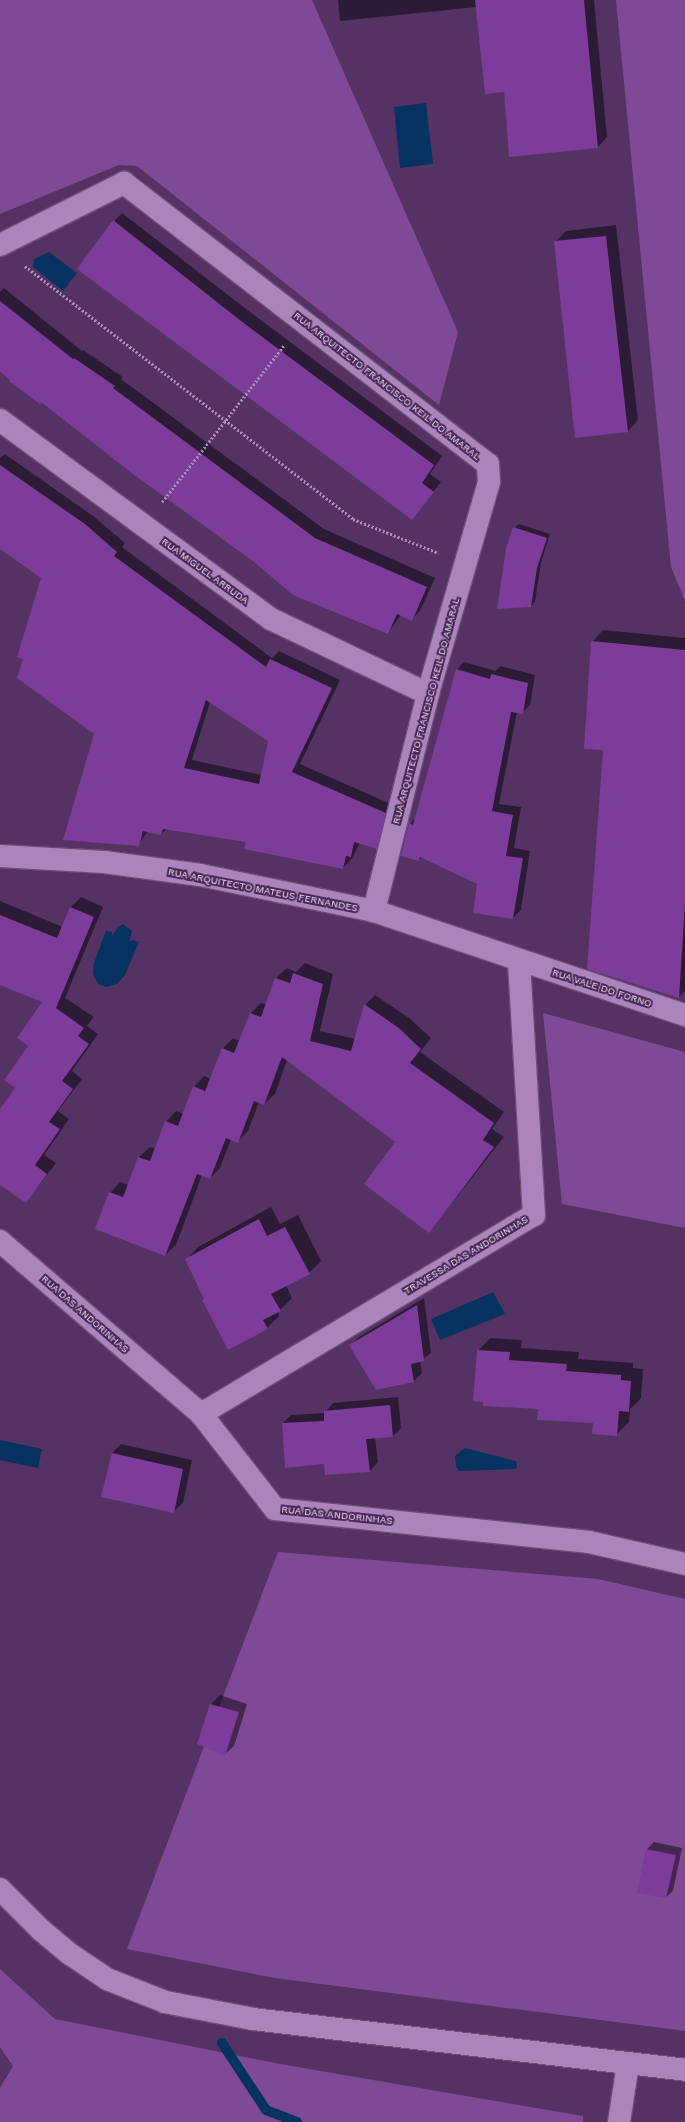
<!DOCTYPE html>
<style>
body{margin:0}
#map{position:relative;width:685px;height:2122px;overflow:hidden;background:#543364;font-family:"Work Sans",sans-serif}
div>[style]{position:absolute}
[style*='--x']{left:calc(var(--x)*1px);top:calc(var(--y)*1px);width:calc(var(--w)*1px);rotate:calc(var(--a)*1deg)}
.green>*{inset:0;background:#7f4998}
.water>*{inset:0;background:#053260}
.shadow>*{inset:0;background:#0007}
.stream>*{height:10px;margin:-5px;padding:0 5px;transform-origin:5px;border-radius:5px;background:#053260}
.building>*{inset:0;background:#7d3b9a}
.path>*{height:2.5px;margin-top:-1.25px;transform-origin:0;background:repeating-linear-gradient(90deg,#a791b2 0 2px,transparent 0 4px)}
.roads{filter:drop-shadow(1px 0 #6a4f77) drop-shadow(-1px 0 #6a4f77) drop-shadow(0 1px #6a4f77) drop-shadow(0 -1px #6a4f77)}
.street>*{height:22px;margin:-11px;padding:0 11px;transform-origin:11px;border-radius:11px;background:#aa85bc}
.secondary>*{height:22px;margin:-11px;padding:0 11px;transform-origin:11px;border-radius:11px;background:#aa85bc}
span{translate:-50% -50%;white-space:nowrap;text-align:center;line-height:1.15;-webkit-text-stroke:4px #492858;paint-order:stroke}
.street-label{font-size:10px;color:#f6eafc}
</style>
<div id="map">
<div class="green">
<i style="clip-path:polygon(0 0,312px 0,458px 332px,439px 405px,137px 166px,119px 165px,0 214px)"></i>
<i style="clip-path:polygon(616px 0,685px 0,685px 601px,671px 567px)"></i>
<i style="clip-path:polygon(543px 1013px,685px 1052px,685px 1228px,562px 1204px)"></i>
<i style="clip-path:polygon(278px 1552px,598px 1579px,685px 1599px,685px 2031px,275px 1978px,127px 1949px)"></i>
<i style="clip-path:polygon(0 1969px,55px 2019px,280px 2064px,583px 2116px,583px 2122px,0 2122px,0 2088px,13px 2066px,0 2047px)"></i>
</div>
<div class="water">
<i style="clip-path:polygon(426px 103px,433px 164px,400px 168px,394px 107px)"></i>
<i style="clip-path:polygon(49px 252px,77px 273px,63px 291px,33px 267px,34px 259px)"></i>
<i style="clip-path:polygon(123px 924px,132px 931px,129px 942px,132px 940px,139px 942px,125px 975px,117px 984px,106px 987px,98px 984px,93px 974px,94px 963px,106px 930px,112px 932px,112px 936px,118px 927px)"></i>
<i style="clip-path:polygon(493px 1292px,505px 1314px,440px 1340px,431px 1319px)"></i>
<i style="clip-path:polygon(0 1440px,42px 1449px,38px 1468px,0 1460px)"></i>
<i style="clip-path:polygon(465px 1448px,516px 1461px,517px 1465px,516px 1469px,459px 1471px,456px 1467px,455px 1456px)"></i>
</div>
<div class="shadow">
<i style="clip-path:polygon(338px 0,594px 0,607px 137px,598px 147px,510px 156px,504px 91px,477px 7px,340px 21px)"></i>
<i style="clip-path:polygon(122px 213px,250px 312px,442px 456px,430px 474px,441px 482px,412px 519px,114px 221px)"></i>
<i style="clip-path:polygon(616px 225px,638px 420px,628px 431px,555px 242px,566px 231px)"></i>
<i style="clip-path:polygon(4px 288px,82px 351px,83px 350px,123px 377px,121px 379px,324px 529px,435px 578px,420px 611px,411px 620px,401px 615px,388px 633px,255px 561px,42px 401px,40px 403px,0 372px,0 292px)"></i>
<i style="clip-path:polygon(evenodd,5px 454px,93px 516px,125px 543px,122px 547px,272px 658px,279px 651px,340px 680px,300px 764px,393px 805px,385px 839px,376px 848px,360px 843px,351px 860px,343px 868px,248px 841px,167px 829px,161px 834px,148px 831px,138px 845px,96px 734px,24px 658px,42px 578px,0 548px,0 458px,5px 454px,210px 702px,269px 741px,262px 775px,192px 760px,210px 702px)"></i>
<i style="clip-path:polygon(519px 524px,550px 534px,541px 563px,535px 602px,531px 606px,514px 528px)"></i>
<i style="clip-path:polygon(603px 630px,685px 638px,685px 991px,679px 997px,588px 968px,604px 749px,592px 642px)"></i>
<i style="clip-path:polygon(464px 662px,496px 671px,500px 666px,535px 675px,530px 705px,522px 713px,517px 712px,499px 804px,521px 807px,514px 848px,530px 851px,521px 910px,513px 918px,478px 884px,422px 857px,419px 860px,410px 824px,416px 817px,456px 670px)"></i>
<i style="clip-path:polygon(81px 897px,103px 907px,65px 998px,94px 1017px,87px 1026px,98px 1034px,72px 1071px,82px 1079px,58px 1111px,69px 1119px,44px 1155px,56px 1163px,26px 1202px,0 1184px,0 1110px,16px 1088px,43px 1002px,0 984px,0 901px,63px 927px,71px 907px)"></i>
<i style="clip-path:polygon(305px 963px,333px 974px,320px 1031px,356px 1039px,365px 1005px,375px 995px,409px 1018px,431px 1038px,420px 1052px,504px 1112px,492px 1129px,504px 1137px,429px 1232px,396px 1142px,287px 1060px,275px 1094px,264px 1104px,259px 1102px,248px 1131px,237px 1142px,231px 1139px,220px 1168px,210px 1178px,202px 1175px,176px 1245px,165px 1255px,110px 1193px,120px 1182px,129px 1185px,139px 1157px,150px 1147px,156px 1149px,166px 1122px,176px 1111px,184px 1114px,194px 1087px,204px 1076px,211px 1079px,222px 1049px,233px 1038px,240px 1041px,250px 1014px,261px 1003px,266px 1005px,276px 978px,287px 968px,296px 972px)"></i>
<i style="clip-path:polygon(271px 1207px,280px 1224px,298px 1215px,321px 1261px,309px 1273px,286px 1285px,292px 1298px,278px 1312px,279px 1316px,267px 1328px,205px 1299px,186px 1260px,198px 1247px)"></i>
<i style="clip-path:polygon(424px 1298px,431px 1353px,420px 1361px,422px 1373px,414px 1381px,351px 1345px,359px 1337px)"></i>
<i style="clip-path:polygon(490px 1338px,522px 1340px,521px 1348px,579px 1352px,578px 1359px,633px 1363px,633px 1368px,643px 1369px,641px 1398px,630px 1409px,629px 1422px,616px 1435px,594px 1422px,539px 1408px,478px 1351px)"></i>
<i style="clip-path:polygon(398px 1397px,401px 1428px,392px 1437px,375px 1437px,378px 1462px,370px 1471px,325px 1463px,283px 1423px,291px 1415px,325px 1413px,333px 1403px)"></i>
<i style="clip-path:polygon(121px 1444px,192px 1460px,183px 1503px,174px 1511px,112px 1453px)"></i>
<i style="clip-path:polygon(220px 1695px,247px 1704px,234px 1746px,225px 1754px,199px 1744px,211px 1704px)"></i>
<i style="clip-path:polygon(654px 1842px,682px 1848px,673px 1891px,666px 1897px,638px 1892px,647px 1849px)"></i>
</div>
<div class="stream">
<i style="--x:222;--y:2043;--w:80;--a:56.7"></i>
<i style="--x:266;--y:2110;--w:33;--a:21"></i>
</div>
<div class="building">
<i style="clip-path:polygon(475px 0,584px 0,598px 148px,509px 157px,504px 92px,485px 94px)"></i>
<i style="clip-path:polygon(113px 220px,241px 321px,434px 465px,422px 483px,434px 492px,412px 520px,77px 269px)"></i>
<i style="clip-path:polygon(606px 236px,628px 432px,575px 438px,554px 241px)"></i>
<i style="clip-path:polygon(0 301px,73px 359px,74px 358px,115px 386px,113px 388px,315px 538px,427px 587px,412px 621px,397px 614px,388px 634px,293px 595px,254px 562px,133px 474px,41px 402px,40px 404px,9px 381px,10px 380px,0 372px)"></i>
<i style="clip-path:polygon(evenodd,0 465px,85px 524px,117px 552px,114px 556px,266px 667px,270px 659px,332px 688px,292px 772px,386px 813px,377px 849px,354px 842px,351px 857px,346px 856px,343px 869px,244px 849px,246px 842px,163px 829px,161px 835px,143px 831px,139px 846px,63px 840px,94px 734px,17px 678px,23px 659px,17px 657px,41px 578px,0 549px,0 465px,206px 700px,268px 741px,259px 784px,184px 768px,206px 700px)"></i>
<i style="clip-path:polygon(513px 527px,547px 538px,537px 568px,531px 607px,497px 609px,506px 549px)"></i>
<i style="clip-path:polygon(591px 641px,685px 650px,685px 904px,679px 998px,587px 969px,603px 750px,584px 749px)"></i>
<i style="clip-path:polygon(456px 669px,490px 679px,491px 674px,528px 683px,523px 714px,511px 712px,492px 811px,513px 815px,506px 856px,523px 858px,513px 919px,473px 913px,477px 884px,420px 857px,419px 861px,401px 856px,409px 823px,413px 825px)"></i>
<i style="clip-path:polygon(70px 907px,94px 917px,56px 1008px,84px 1028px,78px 1036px,89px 1044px,62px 1081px,73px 1089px,49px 1122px,60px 1129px,35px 1165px,47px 1174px,26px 1203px,0 1185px,0 1109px,15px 1088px,4px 1080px,28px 1046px,17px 1038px,42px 1002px,0 985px,0 915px,57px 938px)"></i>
<i style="clip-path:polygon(293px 973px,323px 984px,310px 1041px,351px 1051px,364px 1004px,399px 1028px,421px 1049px,410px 1063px,494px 1123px,483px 1140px,494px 1147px,429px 1233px,364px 1184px,395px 1142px,282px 1057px,264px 1105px,254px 1101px,238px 1143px,226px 1138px,210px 1179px,197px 1174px,165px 1256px,95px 1229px,109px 1192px,123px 1197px,138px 1157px,150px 1161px,165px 1121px,178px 1126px,193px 1086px,205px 1091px,222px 1048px,234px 1053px,250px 1013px,261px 1017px,275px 978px,290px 983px)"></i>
<i style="clip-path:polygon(259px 1219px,267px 1236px,285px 1227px,310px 1274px,271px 1294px,281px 1311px,263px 1320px,268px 1329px,228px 1350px,202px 1300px,204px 1299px,185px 1259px)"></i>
<i style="clip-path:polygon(417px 1305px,424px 1361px,411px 1364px,414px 1382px,376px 1390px,349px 1345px)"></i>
<i style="clip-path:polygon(477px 1350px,510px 1352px,509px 1360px,567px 1364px,566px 1371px,621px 1375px,621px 1380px,631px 1381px,629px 1412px,619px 1411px,617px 1436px,592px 1434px,593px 1423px,537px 1420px,538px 1409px,483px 1406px,483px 1402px,473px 1401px)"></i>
<i style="clip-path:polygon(390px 1405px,393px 1437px,366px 1439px,370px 1472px,325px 1475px,324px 1464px,285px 1468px,282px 1423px,324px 1421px,324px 1411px)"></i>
<i style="clip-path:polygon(112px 1453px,183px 1469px,174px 1513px,101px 1497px)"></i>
<i style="clip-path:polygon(210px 1704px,239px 1712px,225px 1756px,197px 1744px)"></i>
<i style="clip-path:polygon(646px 1849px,676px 1855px,666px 1898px,637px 1893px)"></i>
</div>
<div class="path">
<i style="--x:25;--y:266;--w:414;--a:37.6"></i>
<i style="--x:353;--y:519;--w:92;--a:21.6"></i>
<i style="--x:162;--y:502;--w:200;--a:-52.1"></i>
</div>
<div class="roads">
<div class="street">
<i style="--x:0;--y:245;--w:139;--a:-26.6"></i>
<i style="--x:124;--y:183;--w:460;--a:37.7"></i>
<i style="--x:488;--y:464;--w:18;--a:87"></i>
<i style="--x:489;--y:482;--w:221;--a:106.1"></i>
<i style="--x:428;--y:694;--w:224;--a:104"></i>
<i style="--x:0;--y:420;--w:336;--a:36.3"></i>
<i style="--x:271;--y:619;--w:174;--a:25.5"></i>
<i style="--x:0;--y:856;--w:104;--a:3.3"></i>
<i style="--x:104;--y:862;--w:97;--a:7.7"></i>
<i style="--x:200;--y:875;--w:178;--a:11.7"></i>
<i style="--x:374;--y:911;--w:328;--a:18.5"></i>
<i style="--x:0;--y:1241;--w:265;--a:40.7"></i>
<i style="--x:201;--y:1414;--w:120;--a:52.1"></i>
<i style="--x:275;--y:1509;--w:316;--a:6"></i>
<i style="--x:589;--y:1542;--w:98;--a:12.9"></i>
<i style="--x:201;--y:1414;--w:388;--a:-30.9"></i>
<i style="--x:534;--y:1215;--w:254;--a:-93.4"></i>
<i style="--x:619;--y:2122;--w:59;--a:-81.2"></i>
</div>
<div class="secondary">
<i style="--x:0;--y:1889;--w:58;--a:45"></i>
<i style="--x:41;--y:1930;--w:38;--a:40"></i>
<i style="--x:70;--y:1954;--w:45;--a:34"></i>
<i style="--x:107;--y:1979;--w:62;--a:21.6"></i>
<i style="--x:165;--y:2002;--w:90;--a:10.9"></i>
<i style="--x:253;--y:2019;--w:435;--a:6.7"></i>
</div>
</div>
<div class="street-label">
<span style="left:387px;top:386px;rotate:38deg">RUA ARQUITECTO FRANCISCO KEIL DO AMARAL</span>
<span style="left:205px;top:571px;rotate:36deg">RUA MIGUEL ARRUDA</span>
<span style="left:426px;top:711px;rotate:-75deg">RUA ARQUITECTO FRANCISCO KEIL DO AMARAL</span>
<span style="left:263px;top:890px;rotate:11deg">RUA ARQUITECTO MATEUS FERNANDES</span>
<span style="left:602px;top:988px;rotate:18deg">RUA VALE DO FORNO</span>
<span style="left:466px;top:1255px;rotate:-31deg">TRAVESSA DAS ANDORINHAS</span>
<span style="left:85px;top:1314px;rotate:41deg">RUA DAS ANDORINHAS</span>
<span style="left:337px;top:1515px;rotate:6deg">RUA DAS ANDORINHAS</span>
</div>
</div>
